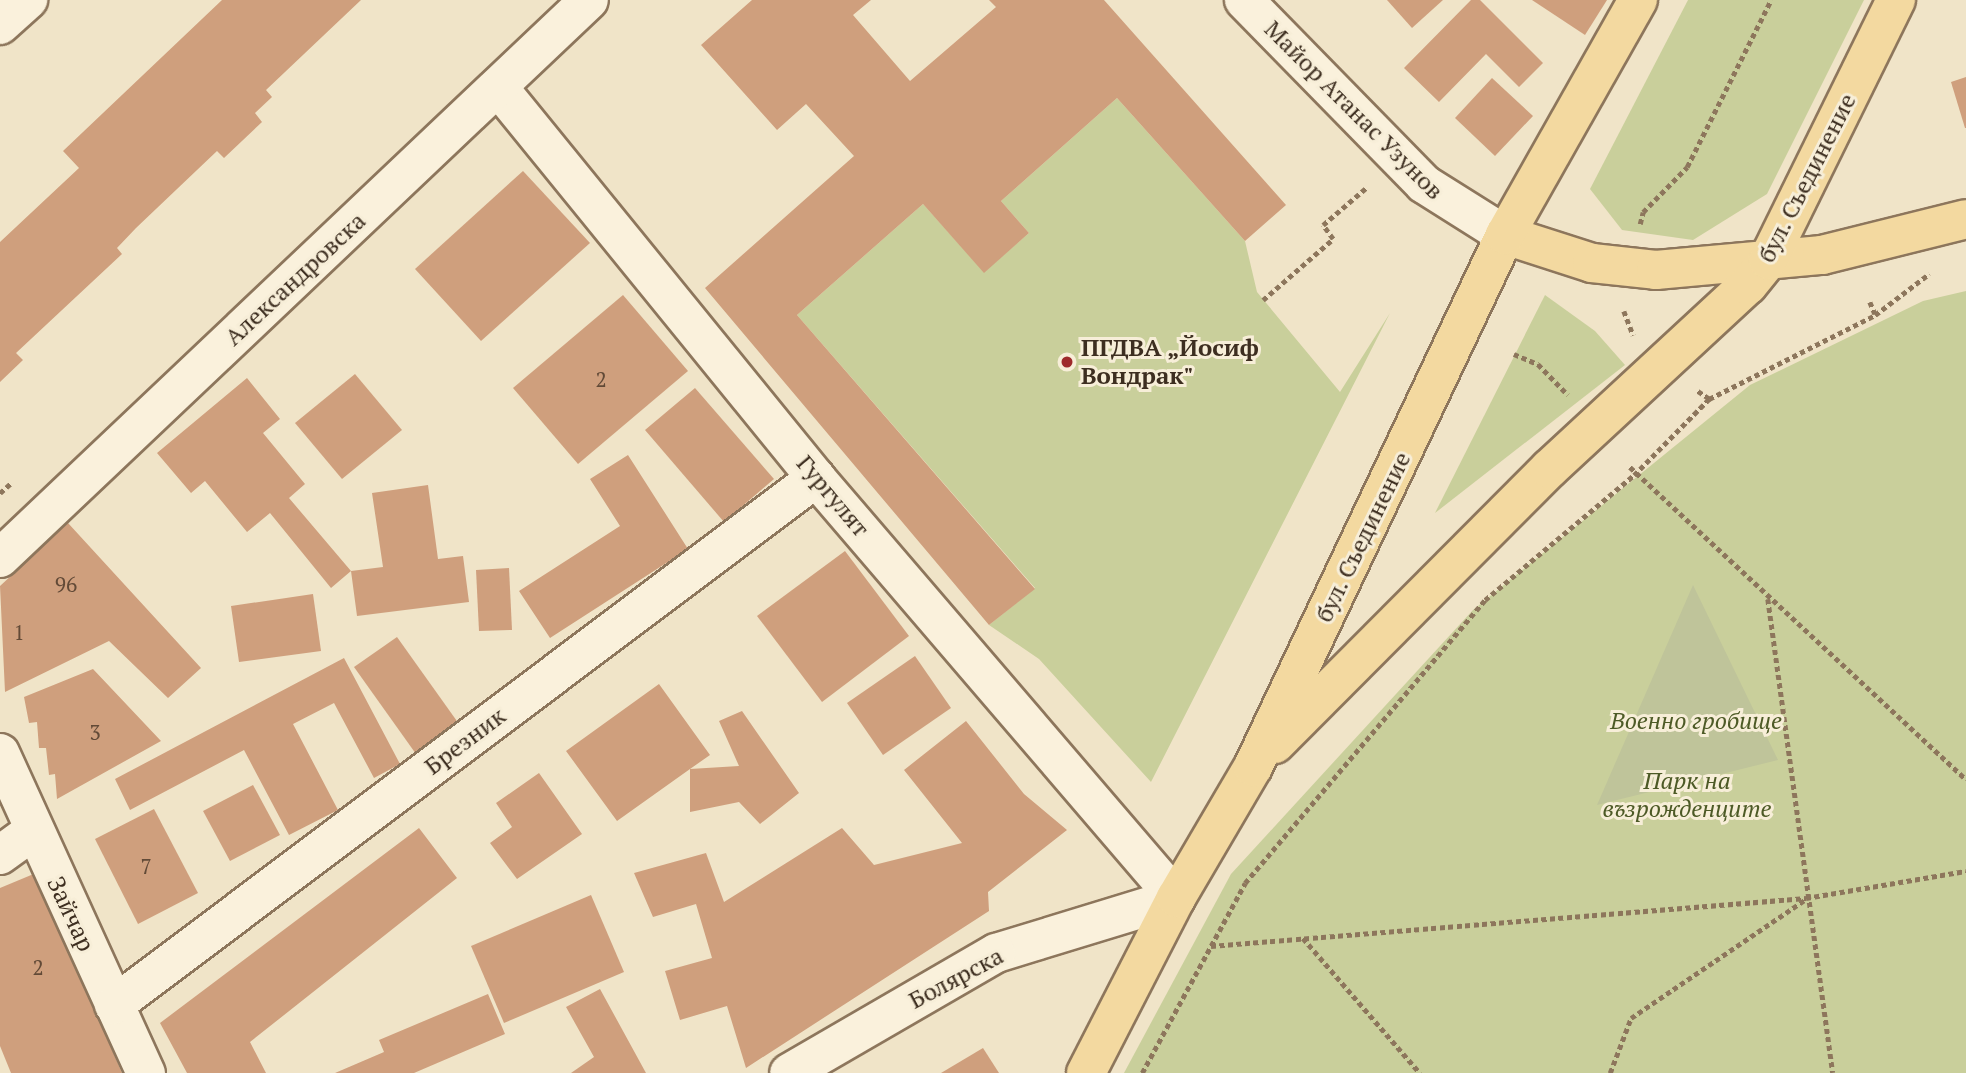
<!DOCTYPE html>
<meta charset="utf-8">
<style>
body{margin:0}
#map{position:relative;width:1966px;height:1073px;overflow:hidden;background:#f0e4c8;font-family:"PT Serif",serif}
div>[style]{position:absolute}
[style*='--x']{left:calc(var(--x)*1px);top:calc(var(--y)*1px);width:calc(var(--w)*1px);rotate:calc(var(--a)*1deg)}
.green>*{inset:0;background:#c9cf9b}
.cemetery>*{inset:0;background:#bfc49a}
.building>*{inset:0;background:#cf9f7d}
.path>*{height:4.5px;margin-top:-2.25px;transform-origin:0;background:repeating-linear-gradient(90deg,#8d765c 0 5px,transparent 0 8.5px)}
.roads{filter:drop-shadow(2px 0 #8d765c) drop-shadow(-2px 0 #8d765c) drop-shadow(0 2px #8d765c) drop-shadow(0 -2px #8d765c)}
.minor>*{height:38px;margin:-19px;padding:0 19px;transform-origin:19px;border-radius:19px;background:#faf1dc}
.major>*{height:38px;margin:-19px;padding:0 19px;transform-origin:19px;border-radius:19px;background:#f3d9a0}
.dots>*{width:19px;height:19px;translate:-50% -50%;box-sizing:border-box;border:4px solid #f7eed8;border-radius:50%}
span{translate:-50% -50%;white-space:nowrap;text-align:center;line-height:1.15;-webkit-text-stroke:6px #f7eed8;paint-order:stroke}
.number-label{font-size:21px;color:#624a37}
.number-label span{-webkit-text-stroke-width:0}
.street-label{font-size:24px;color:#3d2e20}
.poi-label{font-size:24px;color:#3d2e20;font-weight:700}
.left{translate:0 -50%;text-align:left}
.park-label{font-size:24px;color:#4d5a26;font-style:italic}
</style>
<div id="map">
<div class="green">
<i style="clip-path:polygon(1688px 0,1864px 0,1767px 194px,1693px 240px,1622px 230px,1590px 189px)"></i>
<i style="clip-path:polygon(1117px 98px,1245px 241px,1257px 292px,1340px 392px,1390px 313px,1151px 782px,1039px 659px,989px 625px,1035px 588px,797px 315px,923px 204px,984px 272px,1029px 233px,1001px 201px)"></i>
<i style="clip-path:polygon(1966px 291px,1966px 1073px,1124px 1073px,1231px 874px,1473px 610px,1750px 385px,1923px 301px)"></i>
<i style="clip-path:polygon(1545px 295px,1595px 331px,1625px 365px,1435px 513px)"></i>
</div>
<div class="cemetery">
<i style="clip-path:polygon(1693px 585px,1778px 760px,1597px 805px)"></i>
</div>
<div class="building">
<i style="clip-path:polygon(222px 0,361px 0,266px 90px,272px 97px,255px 113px,262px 122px,224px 158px,217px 151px,136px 228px,117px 248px,122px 254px,16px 353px,23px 360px,0 382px,0 242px,79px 168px,63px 151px)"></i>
<i style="clip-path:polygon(752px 0,871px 0,853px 15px,910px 81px,996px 7px,989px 0,1104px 0,1286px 205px,1245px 241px,1117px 98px,1001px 201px,1029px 233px,984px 273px,923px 204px,797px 315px,1035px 589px,989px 625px,705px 288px,854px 156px,806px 104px,777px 130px,701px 45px)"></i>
<i style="clip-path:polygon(1387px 0,1443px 0,1412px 28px)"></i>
<i style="clip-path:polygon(1471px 0,1480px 0,1543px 63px,1519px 87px,1486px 54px,1439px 102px,1404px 68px)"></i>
<i style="clip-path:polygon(1532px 0,1607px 0,1585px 35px)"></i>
<i style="clip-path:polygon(1966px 77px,1966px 128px,1965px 128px,1951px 82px)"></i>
<i style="clip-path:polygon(1492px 78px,1533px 116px,1495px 156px,1455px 118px)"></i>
<i style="clip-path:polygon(523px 171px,590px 243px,481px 341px,415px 269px)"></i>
<i style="clip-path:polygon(623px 295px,688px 371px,578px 464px,513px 388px)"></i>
<i style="clip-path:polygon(355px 374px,402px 430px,342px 479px,295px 423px)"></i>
<i style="clip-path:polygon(247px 378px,280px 419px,263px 433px,305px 484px,289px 498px,351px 571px,383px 567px,372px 493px,428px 485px,438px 559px,463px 556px,469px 602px,357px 616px,351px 571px,331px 588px,270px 513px,247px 532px,205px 481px,191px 493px,157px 453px)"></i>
<i style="clip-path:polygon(695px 388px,774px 479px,724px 522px,645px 430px)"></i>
<i style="clip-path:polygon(628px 455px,688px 549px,550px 638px,519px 591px,620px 526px,590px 479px)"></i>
<i style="clip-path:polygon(68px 523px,201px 668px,168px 698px,109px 641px,5px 692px,0 586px)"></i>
<i style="clip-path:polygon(845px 551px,909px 636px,822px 702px,757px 616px)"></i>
<i style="clip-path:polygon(509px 568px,512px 630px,479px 631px,476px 570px)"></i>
<i style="clip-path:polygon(313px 594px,321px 651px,239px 662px,231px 606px)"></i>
<i style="clip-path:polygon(397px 637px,459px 724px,416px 754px,354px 667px)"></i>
<i style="clip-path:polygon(915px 656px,951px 708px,883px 755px,847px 703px)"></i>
<i style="clip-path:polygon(344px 658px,400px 764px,374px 778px,334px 703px,293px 724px,338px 810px,289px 835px,244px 750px,130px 810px,115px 779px)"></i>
<i style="clip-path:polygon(93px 669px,161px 741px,57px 799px,55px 774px,49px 775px,46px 748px,39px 748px,37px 722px,29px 723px,24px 697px)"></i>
<i style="clip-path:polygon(659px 684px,710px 755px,690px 769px,739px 766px,719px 721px,742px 711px,799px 793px,760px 824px,739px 802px,690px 812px,690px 769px,617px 821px,566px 751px)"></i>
<i style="clip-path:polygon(966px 721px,1024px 794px,1067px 830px,988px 892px,989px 911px,746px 1068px,727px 1006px,680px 1020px,665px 971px,712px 958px,696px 904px,653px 917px,634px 873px,706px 853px,724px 902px,842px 828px,874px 865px,962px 843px,904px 770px)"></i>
<i style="clip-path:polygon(539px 773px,582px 834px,517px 879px,490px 843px,512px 827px,496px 803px)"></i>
<i style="clip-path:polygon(253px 785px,280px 835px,230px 861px,203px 811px)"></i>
<i style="clip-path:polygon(154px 809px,198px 893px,138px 924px,95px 839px)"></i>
<i style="clip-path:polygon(419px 828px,457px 878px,250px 1042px,266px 1073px,187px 1073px,160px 1023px)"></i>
<i style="clip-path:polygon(36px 873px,122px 1073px,11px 1073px,0 1046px,0 888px)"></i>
<i style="clip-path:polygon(591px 895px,624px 972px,504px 1023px,471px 946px)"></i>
<i style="clip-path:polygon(600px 989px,646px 1073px,571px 1073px,594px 1057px,566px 1007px)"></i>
<i style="clip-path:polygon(488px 994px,505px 1034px,414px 1073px,335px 1073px,384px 1052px,379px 1040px)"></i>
<i style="clip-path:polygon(983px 1048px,999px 1073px,941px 1073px)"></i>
</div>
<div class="path">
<i style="--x:1640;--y:224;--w:12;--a:-76"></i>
<i style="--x:1643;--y:212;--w:63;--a:-45.6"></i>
<i style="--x:1687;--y:167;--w:187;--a:-63.3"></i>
<i style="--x:1263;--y:300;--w:93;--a:-41.1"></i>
<i style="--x:1333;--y:239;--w:17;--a:-126"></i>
<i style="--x:1323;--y:225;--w:58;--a:-40.8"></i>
<i style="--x:1870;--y:302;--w:13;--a:67"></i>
<i style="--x:1624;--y:311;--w:26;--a:69"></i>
<i style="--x:1514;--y:354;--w:26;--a:23"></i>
<i style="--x:1538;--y:364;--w:43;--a:45.9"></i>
<i style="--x:1709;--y:399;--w:186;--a:-26.8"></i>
<i style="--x:1875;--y:315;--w:68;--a:-37.2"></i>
<i style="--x:1630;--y:467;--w:459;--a:42.9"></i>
<i style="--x:0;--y:493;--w:15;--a:-42"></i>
<i style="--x:1768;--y:599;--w:478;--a:82.2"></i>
<i style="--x:1303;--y:938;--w:179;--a:49.1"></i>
<i style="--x:1211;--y:946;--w:597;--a:-4.61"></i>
<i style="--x:1806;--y:898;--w:162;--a:-9.6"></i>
<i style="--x:1142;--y:1073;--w:216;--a:-61.5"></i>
<i style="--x:1245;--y:883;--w:371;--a:-49.7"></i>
<i style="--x:1485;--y:600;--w:194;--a:-40"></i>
<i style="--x:1634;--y:475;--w:107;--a:-45.4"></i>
<i style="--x:1709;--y:399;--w:14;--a:-146"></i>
<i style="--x:1610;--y:1073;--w:59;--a:-69.1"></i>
<i style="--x:1631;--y:1018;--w:212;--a:-34.2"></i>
</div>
<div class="roads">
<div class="minor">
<i style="--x:1244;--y:0;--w:257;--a:45.6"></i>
<i style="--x:1424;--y:184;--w:96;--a:32.2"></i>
<i style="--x:0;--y:25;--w:38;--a:-42"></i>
<i style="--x:498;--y:87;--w:504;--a:50.88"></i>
<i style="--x:816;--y:478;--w:553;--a:49.4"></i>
<i style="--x:1176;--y:898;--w:188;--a:163"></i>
<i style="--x:996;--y:953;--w:239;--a:149.9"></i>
<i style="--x:0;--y:558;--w:811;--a:-43.45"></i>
<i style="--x:0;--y:753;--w:352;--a:65.5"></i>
<i style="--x:0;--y:855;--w:39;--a:-36"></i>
<i style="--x:114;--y:1005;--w:878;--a:-36.9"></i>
</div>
<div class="major">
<i style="--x:1505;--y:235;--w:91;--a:17.8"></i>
<i style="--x:1592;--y:263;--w:64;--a:6.2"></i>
<i style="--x:1656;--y:270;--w:167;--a:-5.2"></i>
<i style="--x:1822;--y:255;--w:148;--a:-14"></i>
<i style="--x:1275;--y:744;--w:388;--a:-45.1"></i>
<i style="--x:1549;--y:469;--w:271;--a:-42.8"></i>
<i style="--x:1748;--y:285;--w:32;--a:-51"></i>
<i style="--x:1768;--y:260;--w:290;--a:-63.8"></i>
<i style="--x:1086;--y:1073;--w:197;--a:-62.8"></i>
<i style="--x:1176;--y:898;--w:152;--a:-59.6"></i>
<i style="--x:1253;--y:767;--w:589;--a:-64.65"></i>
<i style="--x:1505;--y:235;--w:270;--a:-60.5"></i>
</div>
</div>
<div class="dots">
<i style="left:1067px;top:362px;background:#9e2a2b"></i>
</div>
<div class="number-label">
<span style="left:601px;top:379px">2</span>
<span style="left:66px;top:584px">96</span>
<span style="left:19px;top:632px">1</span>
<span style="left:95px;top:732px">3</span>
<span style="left:146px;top:866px">7</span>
<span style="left:38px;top:967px">2</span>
</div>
<div class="street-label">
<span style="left:1354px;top:110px;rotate:45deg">Майор Атанас Узунов</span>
<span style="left:1807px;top:178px;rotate:-63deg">бул. Съединение</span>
<span style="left:295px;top:279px;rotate:-43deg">Александровска</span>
<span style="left:833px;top:496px;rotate:50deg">Гургулят</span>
<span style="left:1363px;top:537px;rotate:-64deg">бул. Съединение</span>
<span style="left:465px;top:741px;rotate:-37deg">Брезник</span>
<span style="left:71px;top:914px;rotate:65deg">Зайчар</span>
<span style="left:956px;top:978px;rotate:-28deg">Болярска</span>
</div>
<div class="poi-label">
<span class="left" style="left:1081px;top:362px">ПГДВА „Йосиф<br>Вондрак"</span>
</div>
<div class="park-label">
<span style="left:1696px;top:721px">Военно гробище</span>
<span style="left:1687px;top:795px">Парк на<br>възрожденците</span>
</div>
</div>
